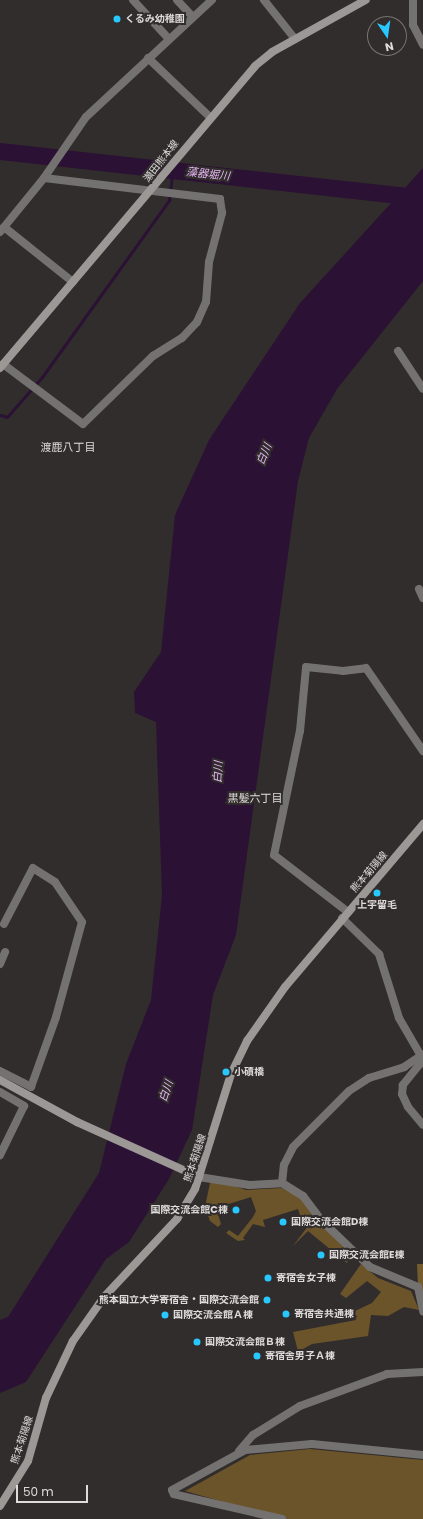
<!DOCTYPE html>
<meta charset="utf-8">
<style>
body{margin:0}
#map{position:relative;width:423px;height:1519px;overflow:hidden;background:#322d2d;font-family:Poppins,"Noto Sans JP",sans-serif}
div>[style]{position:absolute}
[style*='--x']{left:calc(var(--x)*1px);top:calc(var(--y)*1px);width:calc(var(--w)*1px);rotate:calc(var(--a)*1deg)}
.green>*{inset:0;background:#6b542a}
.forest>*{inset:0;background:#755c2f}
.water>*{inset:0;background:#2b1133}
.stream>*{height:3px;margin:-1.5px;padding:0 1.5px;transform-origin:1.5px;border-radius:1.5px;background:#2b1133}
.river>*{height:17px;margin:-8.5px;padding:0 8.5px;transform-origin:8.5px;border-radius:8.5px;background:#2b1133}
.street>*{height:8px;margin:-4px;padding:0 4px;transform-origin:4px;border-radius:4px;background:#747271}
.secondary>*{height:8px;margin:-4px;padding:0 4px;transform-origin:4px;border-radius:4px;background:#9c9896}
.dots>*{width:11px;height:11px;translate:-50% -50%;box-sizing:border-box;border:2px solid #322d2d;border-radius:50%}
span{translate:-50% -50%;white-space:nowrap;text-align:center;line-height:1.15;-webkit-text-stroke:4px #322d2d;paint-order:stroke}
.poi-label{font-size:10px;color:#dfdbdb;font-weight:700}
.left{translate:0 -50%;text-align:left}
.right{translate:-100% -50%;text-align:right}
.street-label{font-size:10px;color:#dfdbdb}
.water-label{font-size:11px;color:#e6b5f4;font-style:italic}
.neighbourhood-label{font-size:11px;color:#dfdbdb}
.north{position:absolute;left:367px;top:16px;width:40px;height:40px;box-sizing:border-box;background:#322d2d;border:1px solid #777373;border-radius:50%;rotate:167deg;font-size:11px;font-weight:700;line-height:16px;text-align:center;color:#dfdbdb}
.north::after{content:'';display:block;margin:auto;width:14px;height:18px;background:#28c8ff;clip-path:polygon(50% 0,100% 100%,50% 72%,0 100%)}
.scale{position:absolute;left:16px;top:1485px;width:72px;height:18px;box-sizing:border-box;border:2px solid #dfdbdb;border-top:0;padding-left:5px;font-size:12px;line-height:14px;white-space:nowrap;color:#dfdbdb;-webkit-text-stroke:3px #322d2d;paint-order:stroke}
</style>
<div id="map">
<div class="green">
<i style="clip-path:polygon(211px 1178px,246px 1190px,282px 1188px,300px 1197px,313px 1213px,303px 1224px,298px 1209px,263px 1220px,265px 1227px,253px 1224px,243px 1238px,245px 1240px,238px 1241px,226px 1233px,229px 1230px,238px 1236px,253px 1217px,256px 1211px,251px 1197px,216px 1208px,221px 1224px,218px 1227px,210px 1221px,205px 1207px)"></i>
<i style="clip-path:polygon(315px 1217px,351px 1254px,347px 1263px,308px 1231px,293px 1246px)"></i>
<i style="clip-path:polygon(361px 1264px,378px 1278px,411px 1291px,419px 1310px,404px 1307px,388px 1316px,371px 1315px,368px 1336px,312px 1344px,301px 1350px,302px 1355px,299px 1355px,293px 1332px,356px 1320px,355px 1311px,372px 1303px,381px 1292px,367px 1281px,346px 1298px,340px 1294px)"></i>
<i style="clip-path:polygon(310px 1449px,423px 1460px,423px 1519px,284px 1519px,185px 1491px,250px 1455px)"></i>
</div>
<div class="forest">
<i style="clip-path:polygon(417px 1264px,423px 1264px,423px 1311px,418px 1287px)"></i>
</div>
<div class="water">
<i style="clip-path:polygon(423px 168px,423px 281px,337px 389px,309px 438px,298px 481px,236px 935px,213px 995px,192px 1130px,169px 1179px,129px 1242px,106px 1259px,26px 1382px,0 1393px,0 1320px,8px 1317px,99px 1173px,126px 1064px,151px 1000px,162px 895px,156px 722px,135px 713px,134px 692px,161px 652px,175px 515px,209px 440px,300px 303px)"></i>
</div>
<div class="stream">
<i style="--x:0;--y:415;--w:7;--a:16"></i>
<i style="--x:7;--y:417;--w:53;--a:-48.8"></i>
<i style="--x:42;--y:377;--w:218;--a:-54.3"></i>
<i style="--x:169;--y:200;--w:23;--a:-83"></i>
</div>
<div class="river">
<i style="--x:0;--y:151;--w:419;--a:6.3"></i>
</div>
<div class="street">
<i style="--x:133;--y:0;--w:53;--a:47.3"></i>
<i style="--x:177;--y:0;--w:23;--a:47"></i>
<i style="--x:264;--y:0;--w:50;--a:51.5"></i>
<i style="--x:413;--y:0;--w:25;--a:90"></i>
<i style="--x:413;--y:25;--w:22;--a:63"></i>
<i style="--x:148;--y:58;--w:86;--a:43.6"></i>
<i style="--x:4;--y:227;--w:88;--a:38.6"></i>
<i style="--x:0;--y:232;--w:70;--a:-50.8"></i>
<i style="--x:44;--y:178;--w:74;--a:-55.5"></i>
<i style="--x:86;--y:117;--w:172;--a:-42.9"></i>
<i style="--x:398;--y:351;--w:45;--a:56.7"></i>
<i style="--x:3;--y:364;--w:100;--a:36.9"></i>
<i style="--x:83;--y:424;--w:98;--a:-44.2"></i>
<i style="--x:153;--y:356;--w:34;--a:-32"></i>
<i style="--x:182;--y:338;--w:22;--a:-47"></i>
<i style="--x:197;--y:322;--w:22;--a:-66"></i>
<i style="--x:206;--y:302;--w:40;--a:-85.7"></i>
<i style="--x:209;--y:262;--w:51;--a:-75.1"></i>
<i style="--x:222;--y:213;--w:14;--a:-98"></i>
<i style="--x:220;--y:199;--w:177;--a:-173.2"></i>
<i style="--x:419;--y:589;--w:10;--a:66"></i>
<i style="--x:348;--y:912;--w:93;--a:-142.4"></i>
<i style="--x:274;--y:855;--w:127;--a:-78.2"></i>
<i style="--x:300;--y:731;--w:64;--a:-84.6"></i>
<i style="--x:306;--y:667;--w:37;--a:6"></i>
<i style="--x:343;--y:671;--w:23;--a:-7"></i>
<i style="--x:366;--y:668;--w:101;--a:55.5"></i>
<i style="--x:342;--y:918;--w:52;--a:44.2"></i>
<i style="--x:379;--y:954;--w:67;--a:72.6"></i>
<i style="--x:399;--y:1018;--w:44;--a:59.9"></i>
<i style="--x:421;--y:1056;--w:9;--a:103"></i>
<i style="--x:419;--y:1065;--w:26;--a:129"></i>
<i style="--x:403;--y:1085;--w:9;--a:96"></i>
<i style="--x:402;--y:1094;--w:14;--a:65"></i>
<i style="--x:408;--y:1107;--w:23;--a:50"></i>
<i style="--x:0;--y:964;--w:13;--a:-67"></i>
<i style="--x:0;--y:1071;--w:35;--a:27"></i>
<i style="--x:31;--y:1087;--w:74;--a:-70.3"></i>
<i style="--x:56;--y:1017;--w:98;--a:-74.7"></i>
<i style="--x:82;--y:922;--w:48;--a:-124"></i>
<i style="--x:55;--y:882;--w:26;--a:-148"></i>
<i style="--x:33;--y:868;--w:63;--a:117.4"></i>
<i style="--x:0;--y:1092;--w:28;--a:30"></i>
<i style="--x:24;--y:1106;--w:55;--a:116.1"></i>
<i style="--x:199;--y:1177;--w:51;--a:9.1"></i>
<i style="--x:249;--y:1185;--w:33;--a:-3"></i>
<i style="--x:282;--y:1183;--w:25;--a:32"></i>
<i style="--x:303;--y:1196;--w:31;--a:53"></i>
<i style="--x:322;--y:1221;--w:66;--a:43.8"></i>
<i style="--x:370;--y:1267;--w:52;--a:22.6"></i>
<i style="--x:418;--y:1287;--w:25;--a:78"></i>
<i style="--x:282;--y:1183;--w:18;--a:-84"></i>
<i style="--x:284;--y:1165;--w:20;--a:-63"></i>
<i style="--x:293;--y:1147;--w:79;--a:-45"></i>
<i style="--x:349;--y:1091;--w:24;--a:-33"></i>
<i style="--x:369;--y:1078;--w:37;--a:-17"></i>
<i style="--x:404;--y:1067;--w:22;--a:-34"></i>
<i style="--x:239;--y:1451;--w:21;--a:-49"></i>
<i style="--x:253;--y:1435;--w:55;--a:-31.7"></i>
<i style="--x:300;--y:1406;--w:93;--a:-20.2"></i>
<i style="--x:387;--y:1374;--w:36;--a:-3"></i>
<i style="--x:282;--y:1519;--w:111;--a:-167"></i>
<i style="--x:174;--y:1494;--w:4;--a:-117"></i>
<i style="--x:172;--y:1490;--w:83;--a:-28.7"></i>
<i style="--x:245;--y:1450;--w:67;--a:-5.1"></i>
<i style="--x:312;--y:1444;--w:112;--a:5.7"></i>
</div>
<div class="secondary">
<i style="--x:0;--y:368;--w:395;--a:-49.8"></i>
<i style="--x:255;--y:66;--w:22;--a:-39"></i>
<i style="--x:272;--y:52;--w:107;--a:-29"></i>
<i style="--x:0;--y:1080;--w:88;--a:28.6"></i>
<i style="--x:77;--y:1122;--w:134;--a:24.3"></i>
<i style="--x:0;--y:1506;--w:53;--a:-58.1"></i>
<i style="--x:28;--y:1461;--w:66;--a:-74.1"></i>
<i style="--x:46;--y:1398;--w:63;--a:-64.7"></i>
<i style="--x:73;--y:1341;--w:54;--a:-54.8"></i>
<i style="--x:104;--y:1297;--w:107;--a:-46.9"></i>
<i style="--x:177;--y:1219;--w:35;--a:-59"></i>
<i style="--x:195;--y:1189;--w:121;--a:-72.6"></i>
<i style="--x:231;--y:1074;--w:37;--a:-64"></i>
<i style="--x:247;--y:1041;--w:66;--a:-54.9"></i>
<i style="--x:285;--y:987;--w:214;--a:-49.7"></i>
</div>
<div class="dots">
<i style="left:117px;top:19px;background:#28c8ff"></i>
<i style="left:377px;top:893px;background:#28c8ff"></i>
<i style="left:226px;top:1072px;background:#28c8ff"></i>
<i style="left:236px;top:1210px;background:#28c8ff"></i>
<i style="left:283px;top:1222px;background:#28c8ff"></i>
<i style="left:321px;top:1255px;background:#28c8ff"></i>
<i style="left:268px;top:1278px;background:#28c8ff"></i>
<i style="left:267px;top:1300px;background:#28c8ff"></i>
<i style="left:286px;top:1314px;background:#28c8ff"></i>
<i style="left:165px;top:1315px;background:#28c8ff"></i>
<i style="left:197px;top:1342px;background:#28c8ff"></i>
<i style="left:257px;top:1356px;background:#28c8ff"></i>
</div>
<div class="poi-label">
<span class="left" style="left:125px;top:19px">くるみ幼稚園</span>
<span style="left:377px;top:905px">上宇留毛</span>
<span class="left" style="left:234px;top:1072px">小磧橋</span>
<span class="right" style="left:228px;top:1210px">国際交流会館C棟</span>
<span class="left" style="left:291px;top:1222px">国際交流会館D棟</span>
<span class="left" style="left:329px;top:1255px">国際交流会館E棟</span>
<span class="left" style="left:276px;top:1278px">寄宿舎女子棟</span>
<span class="right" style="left:259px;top:1300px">熊本国立大学寄宿舎・国際交流会館</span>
<span class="left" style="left:294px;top:1314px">寄宿舎共通棟</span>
<span class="left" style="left:173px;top:1315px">国際交流会館Ａ棟</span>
<span class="left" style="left:205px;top:1342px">国際交流会館Ｂ棟</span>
<span class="left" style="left:265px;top:1356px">寄宿舎男子Ａ棟</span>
</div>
<div class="street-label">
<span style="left:161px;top:161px;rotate:-52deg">瀬田熊本線</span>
<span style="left:369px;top:872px;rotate:-49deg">熊本菊陽線</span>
<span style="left:195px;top:1158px;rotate:-72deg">熊本菊陽線</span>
<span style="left:22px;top:1440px;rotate:-72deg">熊本菊陽線</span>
</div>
<div class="water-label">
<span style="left:208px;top:174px;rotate:6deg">藻器堀川</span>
<span style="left:264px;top:454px;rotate:-68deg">白川</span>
<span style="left:218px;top:772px;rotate:-87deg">白川</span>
<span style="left:166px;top:1091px;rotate:-72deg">白川</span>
</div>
<div class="neighbourhood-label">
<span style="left:68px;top:447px">渡鹿八丁目</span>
<span style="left:255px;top:798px">黒髪六丁目</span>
</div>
<div class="north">N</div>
<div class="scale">50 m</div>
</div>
